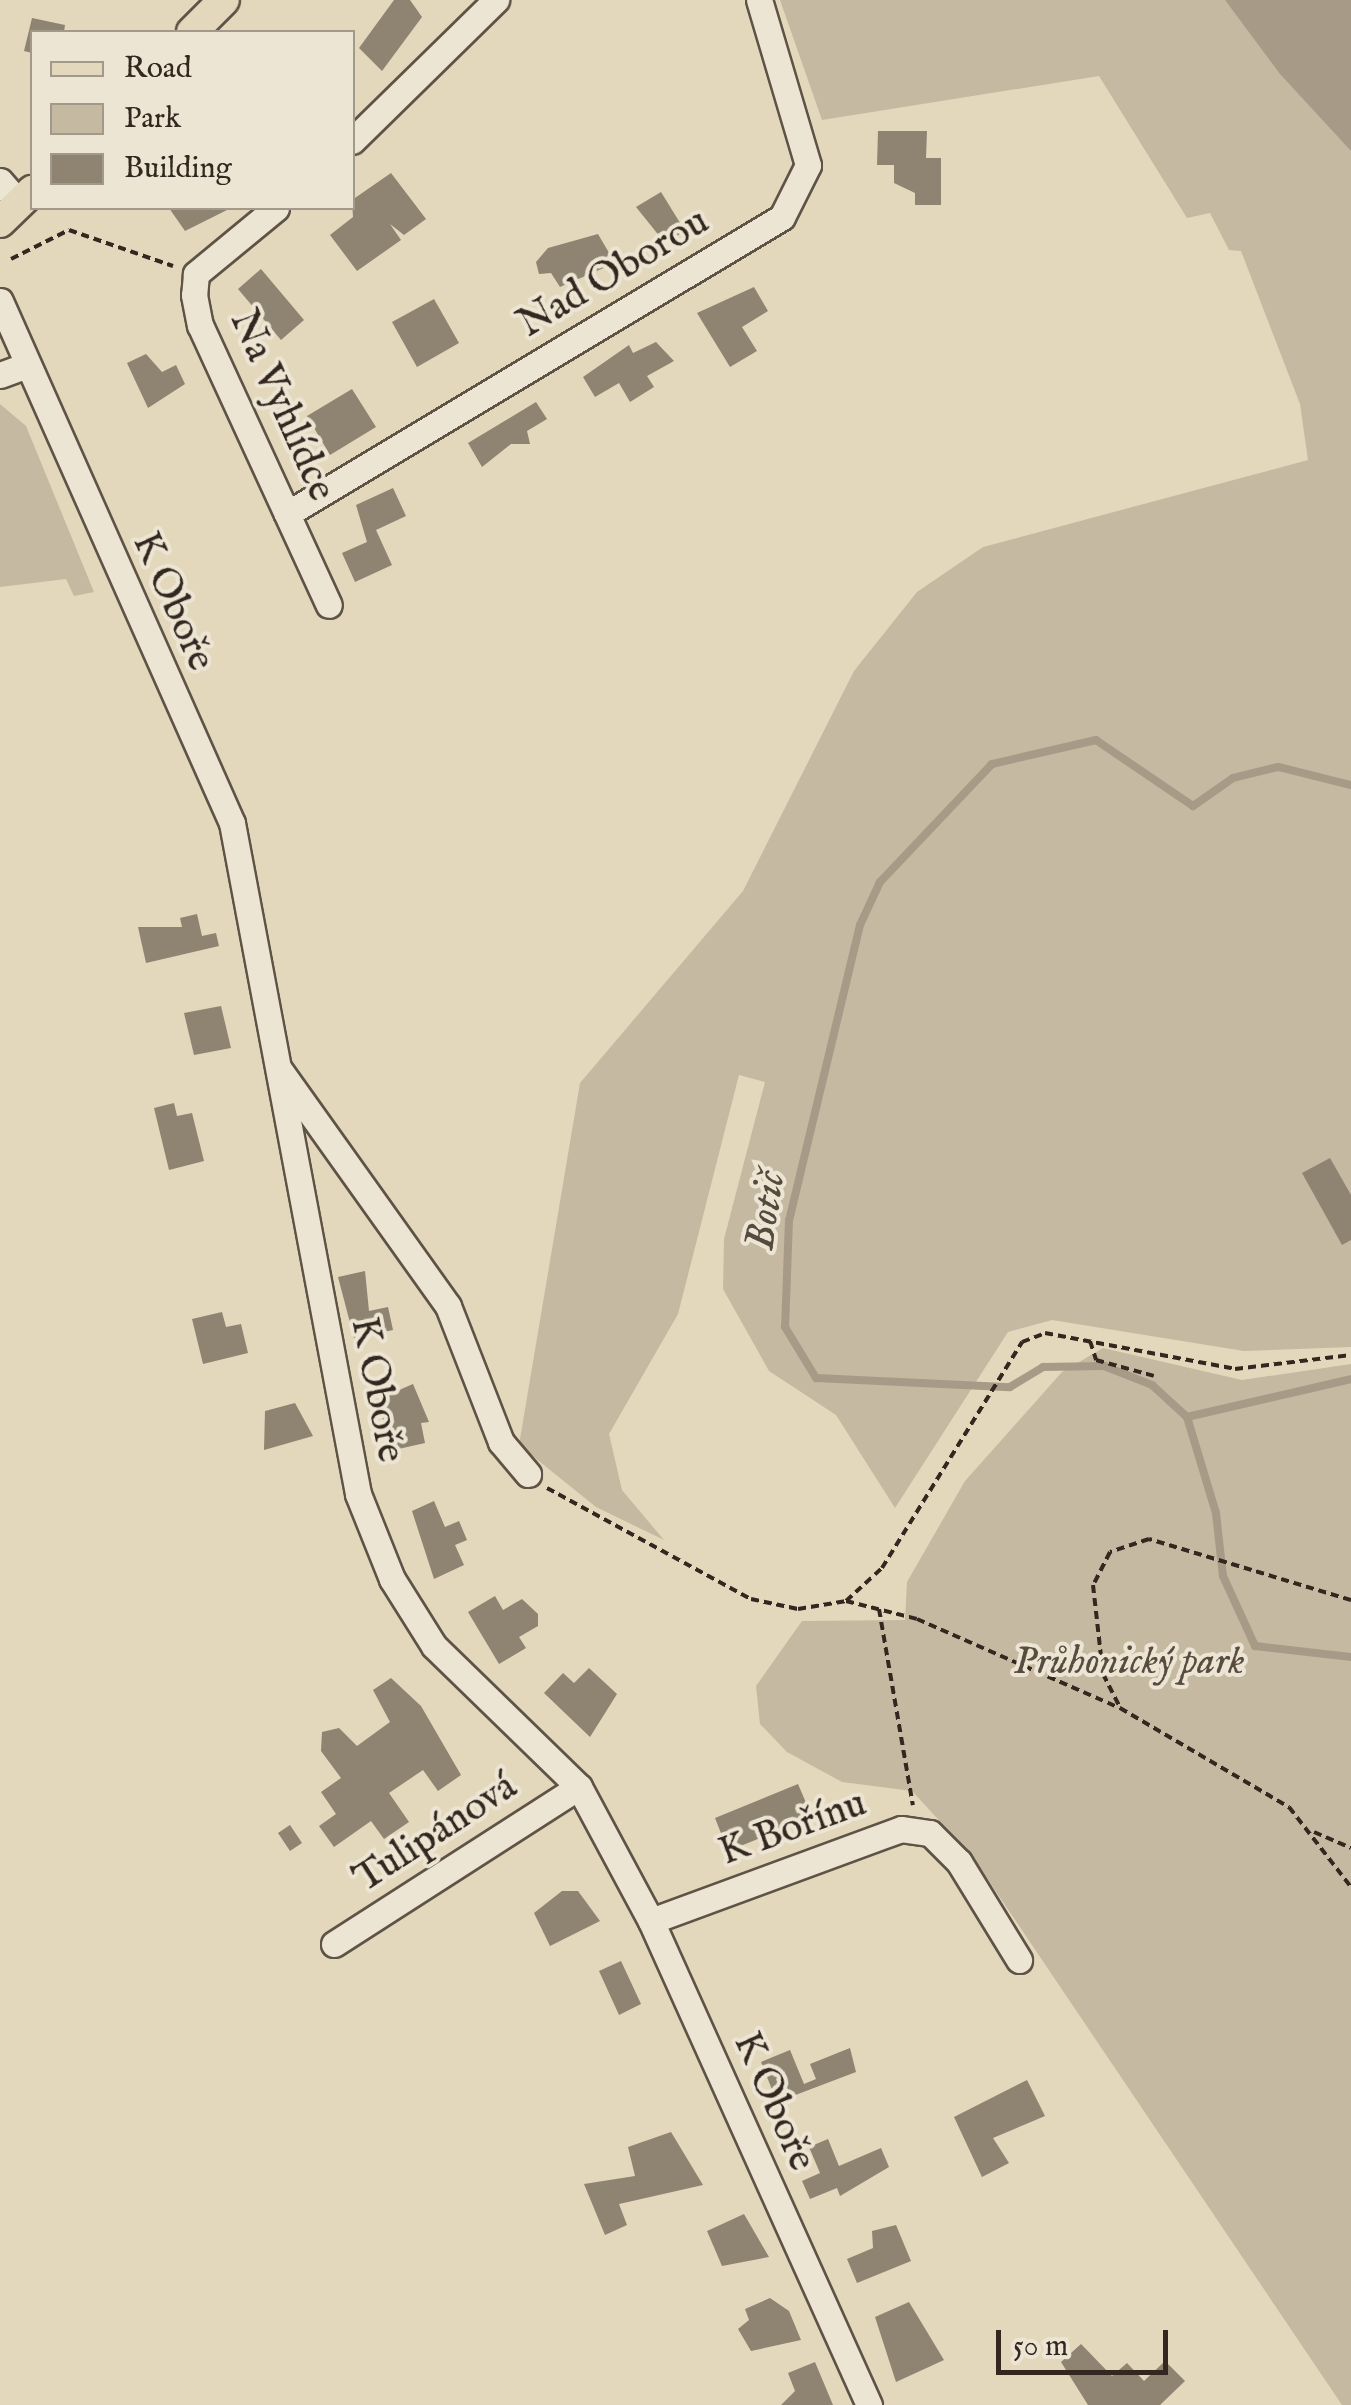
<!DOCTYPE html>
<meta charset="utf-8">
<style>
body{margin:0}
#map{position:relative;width:1351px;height:2405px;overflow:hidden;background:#e3d7bc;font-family:"IM FELL English",serif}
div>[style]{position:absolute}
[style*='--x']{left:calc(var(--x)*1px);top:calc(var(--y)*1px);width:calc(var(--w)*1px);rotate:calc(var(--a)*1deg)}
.green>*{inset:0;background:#c5b9a1}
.water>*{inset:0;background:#a79b87}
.stream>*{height:8px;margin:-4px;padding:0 4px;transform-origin:4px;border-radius:4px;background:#a79b87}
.building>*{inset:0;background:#8f8371}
.path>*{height:4px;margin-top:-2px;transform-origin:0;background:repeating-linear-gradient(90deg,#33271f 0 8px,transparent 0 13px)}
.roads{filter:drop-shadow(2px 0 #5f5346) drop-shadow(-2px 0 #5f5346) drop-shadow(0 2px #5f5346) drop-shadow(0 -2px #5f5346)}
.minor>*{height:25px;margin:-12.5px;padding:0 12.5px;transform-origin:12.5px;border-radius:12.5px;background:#ede5d3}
.major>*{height:30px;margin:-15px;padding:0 15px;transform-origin:15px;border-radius:15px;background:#e3d7bc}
span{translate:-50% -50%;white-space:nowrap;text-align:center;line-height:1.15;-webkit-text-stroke:8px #ede5d3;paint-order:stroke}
.street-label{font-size:40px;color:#33271f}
.park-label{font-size:40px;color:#584c40;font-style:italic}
.water-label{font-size:42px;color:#564a3e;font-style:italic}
.legend{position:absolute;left:30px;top:30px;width:325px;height:180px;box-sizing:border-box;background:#ede5d3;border:2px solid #a3998b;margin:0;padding:12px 18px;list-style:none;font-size:30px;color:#33271f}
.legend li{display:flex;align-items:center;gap:20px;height:50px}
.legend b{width:50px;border:2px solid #a3998b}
.scale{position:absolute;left:996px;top:2330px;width:172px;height:45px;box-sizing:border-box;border:5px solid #33271f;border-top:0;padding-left:12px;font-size:30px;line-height:35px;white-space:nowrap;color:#33271f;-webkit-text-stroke:8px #ede5d3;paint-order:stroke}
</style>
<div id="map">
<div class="green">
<i style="clip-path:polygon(780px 0,1225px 0,1351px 151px,1351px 1347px,1244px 1351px,1052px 1320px,1008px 1332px,895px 1508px,836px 1415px,769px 1371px,723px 1289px,724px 1239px,765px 1082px,739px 1075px,678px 1314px,609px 1434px,622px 1490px,664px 1540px,596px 1507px,519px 1445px,580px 1083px,743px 891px,854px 671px,917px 592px,983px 547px,1308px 460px,1300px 404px,1241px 251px,1229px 250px,1210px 213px,1187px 218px,1099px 76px,822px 120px)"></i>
<i style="clip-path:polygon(0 404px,26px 426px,94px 592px,74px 596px,66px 579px,0 587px)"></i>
<i style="clip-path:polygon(1103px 1348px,1242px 1380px,1351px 1364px,1351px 2405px,1342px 2405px,972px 1856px,912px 1791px,842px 1782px,787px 1752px,760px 1724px,756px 1686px,802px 1621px,905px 1620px,907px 1582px,965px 1481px,1062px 1372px)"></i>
</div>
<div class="water">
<i style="clip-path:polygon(1225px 0,1351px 0,1351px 151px,1280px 74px)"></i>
</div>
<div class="stream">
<i style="--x:1351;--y:785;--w:75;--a:-166.1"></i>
<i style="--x:1278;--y:767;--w:46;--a:166.3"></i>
<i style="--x:1233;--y:778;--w:49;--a:145"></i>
<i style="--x:1193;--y:806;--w:117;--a:-145.8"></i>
<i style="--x:1096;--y:740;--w:107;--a:167"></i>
<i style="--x:992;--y:764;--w:163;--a:133.5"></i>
<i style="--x:880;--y:882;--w:47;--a:114.9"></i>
<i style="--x:860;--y:925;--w:303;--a:103.5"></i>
<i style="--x:789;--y:1220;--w:107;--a:92.1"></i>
<i style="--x:785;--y:1327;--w:60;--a:58.7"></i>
<i style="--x:816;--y:1378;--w:194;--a:2.7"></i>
<i style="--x:1010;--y:1387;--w:39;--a:-31"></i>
<i style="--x:1043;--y:1367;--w:61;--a:-0.9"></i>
<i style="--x:1104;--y:1366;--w:52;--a:21.6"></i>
<i style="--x:1152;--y:1385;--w:47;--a:42.4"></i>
<i style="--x:1187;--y:1417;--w:100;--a:73.2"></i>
<i style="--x:1216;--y:1513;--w:63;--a:83.7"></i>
<i style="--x:1223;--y:1576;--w:77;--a:65.4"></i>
<i style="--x:1255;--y:1646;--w:97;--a:6.5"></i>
<i style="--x:1187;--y:1417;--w:168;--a:-13"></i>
</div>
<div class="building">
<i style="clip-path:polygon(394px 0,410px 0,422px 17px,382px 71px,359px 48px)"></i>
<i style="clip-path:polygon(32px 18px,65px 25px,64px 32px,32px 32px,32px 53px,24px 51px)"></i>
<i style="clip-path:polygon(878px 131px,927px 131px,926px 158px,941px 158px,941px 205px,915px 205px,915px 193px,894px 183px,894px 165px,877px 165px)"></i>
<i style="clip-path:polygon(391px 173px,426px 219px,404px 235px,390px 224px,401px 240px,357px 271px,330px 235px,353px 217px,352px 200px)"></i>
<i style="clip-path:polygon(661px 192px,685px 231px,665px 243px,636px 207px)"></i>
<i style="clip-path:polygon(169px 208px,231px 208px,185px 231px)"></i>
<i style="clip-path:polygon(598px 234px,615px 263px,560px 287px,551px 273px,539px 274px,536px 262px,548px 248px)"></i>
<i style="clip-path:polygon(261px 269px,304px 320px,281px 340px,238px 289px)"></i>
<i style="clip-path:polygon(754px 287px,768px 311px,742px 327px,757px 351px,730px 367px,697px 313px)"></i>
<i style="clip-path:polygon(434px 299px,459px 343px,417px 367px,392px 322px)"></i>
<i style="clip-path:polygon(656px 342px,674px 361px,647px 376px,654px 387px,630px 402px,619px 383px,595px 397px,583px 377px,629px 345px,633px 353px)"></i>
<i style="clip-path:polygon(146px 354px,162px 372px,176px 365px,185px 384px,148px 408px,127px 363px)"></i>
<i style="clip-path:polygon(352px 389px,376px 427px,330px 455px,307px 416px)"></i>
<i style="clip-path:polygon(536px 402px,547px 419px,527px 431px,530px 444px,511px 444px,482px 467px,468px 443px)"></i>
<i style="clip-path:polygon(393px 488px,406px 516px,376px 530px,392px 565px,355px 582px,342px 553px,367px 542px,356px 505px)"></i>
<i style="clip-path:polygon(197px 914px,202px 936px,216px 933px,219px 946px,146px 963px,138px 927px,182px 927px,180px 918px)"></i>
<i style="clip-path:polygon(221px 1006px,231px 1048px,194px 1055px,184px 1013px)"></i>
<i style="clip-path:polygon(174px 1103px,177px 1116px,192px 1113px,204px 1161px,169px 1170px,154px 1108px)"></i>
<i style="clip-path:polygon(1330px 1158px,1351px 1195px,1351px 1240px,1342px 1245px,1302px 1173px)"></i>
<i style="clip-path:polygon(365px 1271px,369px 1311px,388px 1307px,393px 1330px,354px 1338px,338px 1277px)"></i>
<i style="clip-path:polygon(222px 1312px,226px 1327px,241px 1324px,248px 1353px,203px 1364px,192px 1319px)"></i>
<i style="clip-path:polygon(413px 1384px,429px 1422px,421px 1423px,425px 1443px,394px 1450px,376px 1400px)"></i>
<i style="clip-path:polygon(295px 1403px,313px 1436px,264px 1450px,265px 1411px)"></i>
<i style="clip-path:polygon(434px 1501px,445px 1527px,459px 1521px,467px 1540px,455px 1545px,464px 1565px,434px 1579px,412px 1511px)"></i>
<i style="clip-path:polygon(495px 1596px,503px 1610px,522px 1599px,538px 1614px,538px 1626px,519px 1637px,526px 1648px,499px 1664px,468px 1612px)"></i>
<i style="clip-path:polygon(589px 1668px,617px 1694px,590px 1737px,544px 1693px,563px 1673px,574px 1683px)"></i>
<i style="clip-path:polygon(391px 1678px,421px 1706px,461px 1775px,438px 1791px,423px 1770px,389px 1793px,409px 1822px,384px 1839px,371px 1821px,334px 1847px,319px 1826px,336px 1814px,321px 1792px,341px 1778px,321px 1751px,322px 1732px,339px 1728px,357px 1746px,390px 1722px,373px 1690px)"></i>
<i style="clip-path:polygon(798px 1784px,812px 1817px,728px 1851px,715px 1818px)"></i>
<i style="clip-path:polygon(290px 1825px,302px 1843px,290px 1851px,278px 1833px)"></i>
<i style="clip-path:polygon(562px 1891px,578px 1891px,600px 1921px,550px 1946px,534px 1913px)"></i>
<i style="clip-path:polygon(621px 1961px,641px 2004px,619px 2015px,599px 1971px)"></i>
<i style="clip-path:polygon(850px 2048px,856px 2072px,777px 2102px,761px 2062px,790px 2050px,804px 2084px,816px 2079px,810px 2064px)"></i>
<i style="clip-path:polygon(1027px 2080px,1045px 2116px,993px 2138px,1009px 2163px,982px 2177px,954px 2117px)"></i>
<i style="clip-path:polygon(671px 2132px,703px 2185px,619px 2204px,627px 2225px,605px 2235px,584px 2184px,635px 2176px,628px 2147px)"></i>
<i style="clip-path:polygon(828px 2139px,839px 2166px,881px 2148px,889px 2167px,840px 2196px,837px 2188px,810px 2199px,802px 2181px,820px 2173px,809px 2147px)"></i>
<i style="clip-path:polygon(744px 2214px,769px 2257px,722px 2266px,707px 2231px)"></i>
<i style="clip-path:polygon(896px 2225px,911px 2261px,857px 2283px,847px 2259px,873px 2248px,872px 2231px)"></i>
<i style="clip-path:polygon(770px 2298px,789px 2311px,801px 2340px,751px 2351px,738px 2329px,749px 2320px,745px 2309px)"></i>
<i style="clip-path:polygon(909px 2302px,944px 2360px,896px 2382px,875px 2317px)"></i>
<i style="clip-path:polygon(1081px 2344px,1112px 2376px,1127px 2363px,1144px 2381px,1165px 2361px,1185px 2381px,1160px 2405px,1088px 2405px,1061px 2362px)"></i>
<i style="clip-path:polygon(815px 2362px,833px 2405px,781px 2405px,795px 2391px,788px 2373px)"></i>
</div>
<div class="path">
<i style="--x:11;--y:259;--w:65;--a:-26.6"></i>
<i style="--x:69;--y:230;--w:110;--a:19.1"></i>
<i style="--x:1090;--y:1341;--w:20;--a:72"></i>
<i style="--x:1096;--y:1360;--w:60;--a:15.4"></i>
<i style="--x:547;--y:1488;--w:232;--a:28.6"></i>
<i style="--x:751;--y:1599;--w:48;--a:12"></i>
<i style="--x:798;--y:1609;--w:49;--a:-9.5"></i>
<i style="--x:846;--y:1601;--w:49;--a:-42.5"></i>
<i style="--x:882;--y:1568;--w:266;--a:-58.2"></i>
<i style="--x:1022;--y:1342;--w:25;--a:-21"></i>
<i style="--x:1045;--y:1333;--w:193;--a:10.7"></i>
<i style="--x:1235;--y:1369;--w:117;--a:-6.9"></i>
<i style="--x:1351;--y:1600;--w:211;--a:-163.2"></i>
<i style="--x:1149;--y:1539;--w:41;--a:161.6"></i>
<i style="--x:1110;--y:1552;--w:37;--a:117"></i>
<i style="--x:1093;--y:1585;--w:90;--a:83.6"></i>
<i style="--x:1103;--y:1674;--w:38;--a:63"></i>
<i style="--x:1120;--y:1708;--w:196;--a:30.4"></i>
<i style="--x:1289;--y:1807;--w:101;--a:52.2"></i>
<i style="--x:846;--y:1601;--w:73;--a:14.2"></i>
<i style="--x:917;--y:1619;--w:222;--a:23.7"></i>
<i style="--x:879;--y:1609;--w:199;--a:80.2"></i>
<i style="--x:1314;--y:1832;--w:40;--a:23.4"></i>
</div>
<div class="roads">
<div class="minor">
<i style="--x:352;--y:141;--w:202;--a:-44.4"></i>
<i style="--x:0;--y:181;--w:29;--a:49"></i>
<i style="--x:276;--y:208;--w:104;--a:140.5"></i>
<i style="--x:196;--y:274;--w:21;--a:95"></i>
<i style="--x:194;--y:295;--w:31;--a:79"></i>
<i style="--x:200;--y:325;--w:308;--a:65.3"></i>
<i style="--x:0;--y:301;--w:571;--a:66.04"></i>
<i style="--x:232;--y:823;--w:683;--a:79.36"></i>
<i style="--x:358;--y:1494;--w:92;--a:68.2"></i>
<i style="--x:392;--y:1579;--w:79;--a:57.9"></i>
<i style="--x:434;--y:1646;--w:202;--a:44.2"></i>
<i style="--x:579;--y:1787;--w:152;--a:61.8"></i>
<i style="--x:651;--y:1921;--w:531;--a:65.75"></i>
<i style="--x:0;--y:375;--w:29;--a:-20"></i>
<i style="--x:287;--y:514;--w:577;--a:-30.96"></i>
<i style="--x:782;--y:217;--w:58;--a:-63.4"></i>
<i style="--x:808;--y:165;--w:172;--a:-106.5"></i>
<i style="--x:279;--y:1069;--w:291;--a:54.5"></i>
<i style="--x:448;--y:1306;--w:146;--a:68.7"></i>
<i style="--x:501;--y:1442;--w:42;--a:49.8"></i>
<i style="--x:651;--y:1921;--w:266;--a:-20.2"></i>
<i style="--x:901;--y:1829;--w:29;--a:8"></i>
<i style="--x:930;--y:1833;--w:41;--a:45"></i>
<i style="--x:959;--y:1862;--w:115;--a:58.5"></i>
<i style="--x:334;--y:1944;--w:291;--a:-32.7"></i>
</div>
<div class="major">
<i style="--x:192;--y:32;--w:45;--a:-45"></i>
<i style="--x:0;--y:222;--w:45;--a:-44.1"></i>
</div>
</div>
<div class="street-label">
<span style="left:614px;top:274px;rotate:-31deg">Nad Oborou</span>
<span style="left:281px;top:406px;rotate:66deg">Na Vyhlídce</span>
<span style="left:172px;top:602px;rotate:66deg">K Oboře</span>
<span style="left:376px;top:1390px;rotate:79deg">K Oboře</span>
<span style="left:793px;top:1829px;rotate:-20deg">K Bořínu</span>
<span style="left:436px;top:1834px;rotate:-33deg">Tulipánová</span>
<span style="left:773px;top:2102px;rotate:66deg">K Oboře</span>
</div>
<div class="park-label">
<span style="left:1129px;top:1663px">Průhonický park</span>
</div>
<div class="water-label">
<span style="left:767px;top:1211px;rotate:-82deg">Botič</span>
</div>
<ul class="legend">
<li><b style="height:12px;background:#e3d7bc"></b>Road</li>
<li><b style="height:28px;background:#c5b9a1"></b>Park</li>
<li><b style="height:28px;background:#8f8371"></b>Building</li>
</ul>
<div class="scale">50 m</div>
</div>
